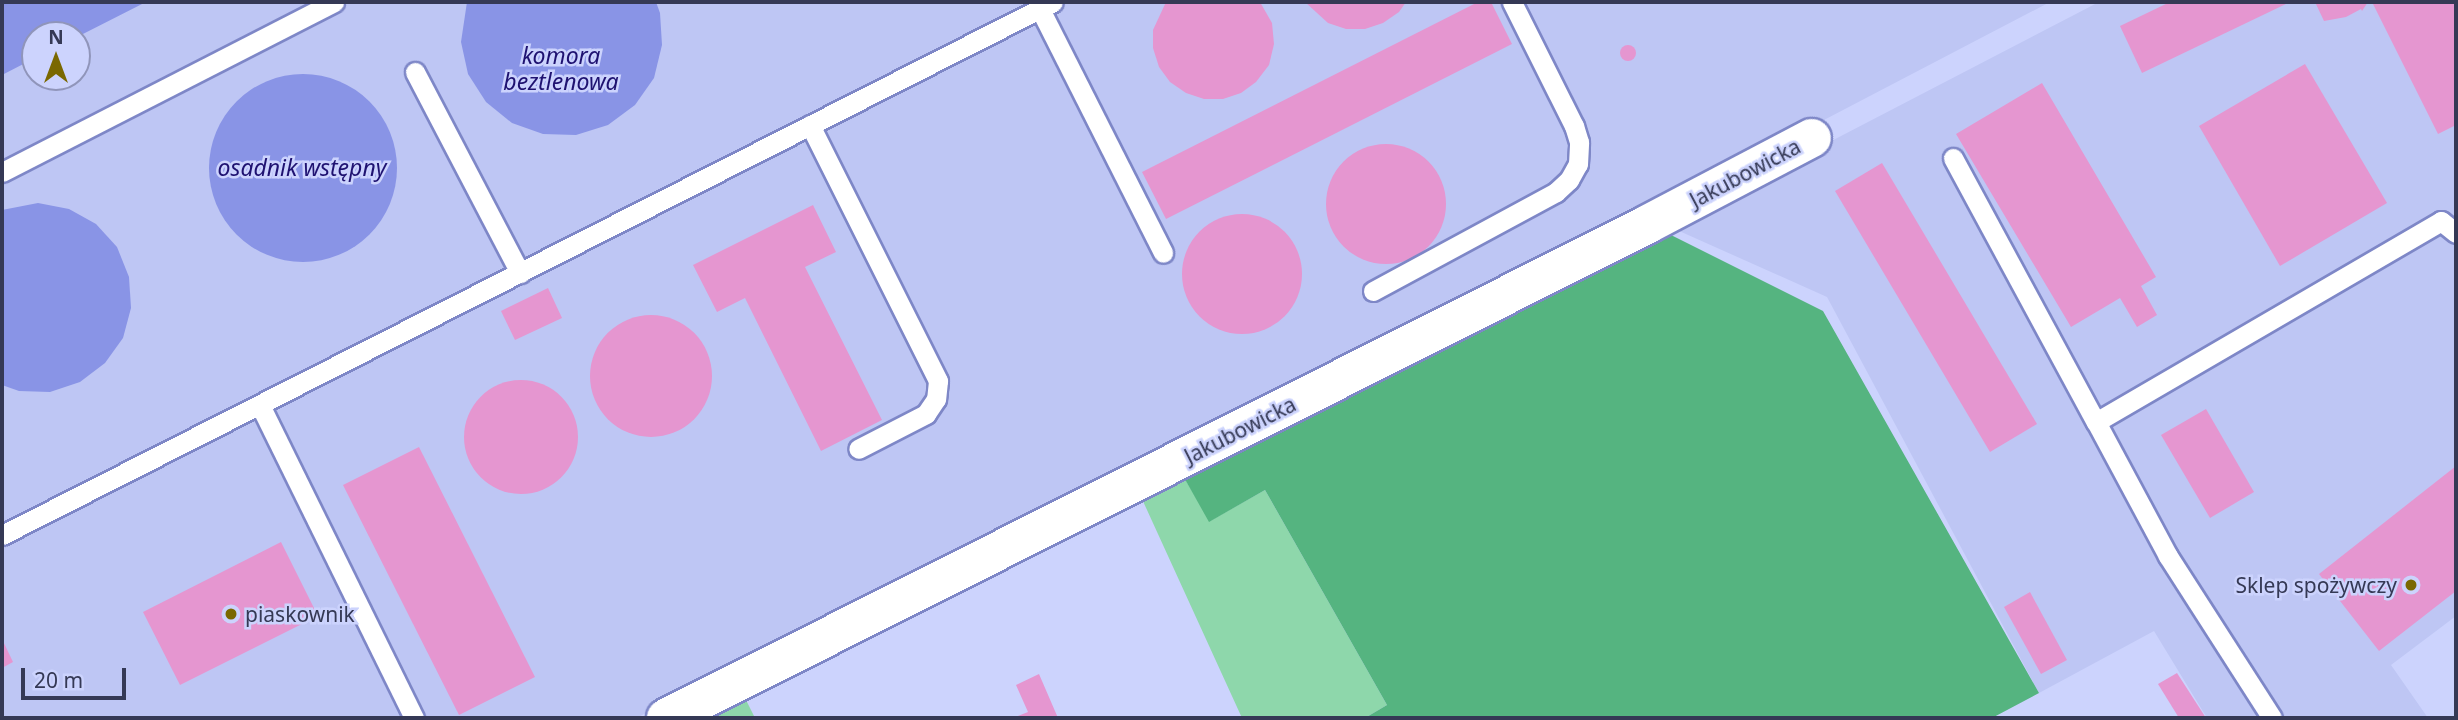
<!DOCTYPE html>
<meta charset="utf-8">
<style>
body{margin:0}
#map{position:relative;width:2458px;height:720px;overflow:hidden;background:#ccd3fd;font-family:"Noto Sans",sans-serif}
div>[style]{position:absolute}
[style*='--x']{left:calc(var(--x)*1px);top:calc(var(--y)*1px);width:calc(var(--w)*1px);rotate:calc(var(--a)*1deg)}
.built>*{inset:0;background:#bec6f4}
.green>*{inset:0;background:#8ed7ab}
.forest>*{inset:0;background:#55b480}
.water>*{inset:0;background:#8994e6}
.round{border-radius:50%}
.building>*{inset:0;background:#e596d0}
.roads{filter:drop-shadow(2px 0 #7e87c7) drop-shadow(-2px 0 #7e87c7) drop-shadow(0 2px #7e87c7) drop-shadow(0 -2px #7e87c7)}
.lane>*{height:19px;margin:-9.5px;padding:0 9.5px;transform-origin:9.5px;border-radius:9.5px;background:#fff}
.street>*{height:38px;margin:-19px;padding:0 19px;transform-origin:19px;border-radius:19px;background:#fff}
.dots>*{width:19px;height:19px;translate:-50% -50%;box-sizing:border-box;border:4px solid #ccd3fd;border-radius:50%}
span{translate:-50% -50%;white-space:nowrap;text-align:center;line-height:1.15;-webkit-text-stroke:5px #ccd3fd;paint-order:stroke}
.street-label{font-size:21px;color:#353955}
.poi-label{font-size:21px;color:#353955}
.right{translate:-100% -50%;text-align:right}
.left{translate:0 -50%;text-align:left}
.water-label{font-size:23px;color:#1f1271;font-style:italic}
.frame{position:absolute;inset:0;border:4px solid #353955;pointer-events:none}
.north{position:absolute;left:21px;top:21px;width:70px;height:70px;box-sizing:border-box;background:#ccd3fd;border:2px solid #9095ba;border-radius:50%;rotate:0deg;font-size:19px;font-weight:700;line-height:28px;text-align:center;color:#353955}
.north::after{content:'';display:block;margin:auto;width:24px;height:32px;background:#7a6800;clip-path:polygon(50% 0,100% 100%,50% 72%,0 100%)}
.scale{position:absolute;left:21px;top:668px;width:105px;height:32px;box-sizing:border-box;border:4px solid #353955;border-top:0;padding-left:9px;font-size:21px;line-height:24px;white-space:nowrap;color:#353955;-webkit-text-stroke:5px #ccd3fd;paint-order:stroke}
</style>
<div id="map">
<div class="built">
<i style="clip-path:polygon(evenodd,2px 2px,2050px 2px,1493px 293px,636px 718px,2px 718px,2px 2px,35px 35px,77px 35px,77px 77px,35px 77px,35px 35px)"></i>
<i style="clip-path:polygon(2099px 2px,2456px 2px,2456px 616px,2391px 665px,2428px 718px,2207px 718px,2154px 631px,2039px 693px,1827px 297px,1668px 226px)"></i>
</div>
<div class="green">
<i style="clip-path:polygon(1182px 474px,1210px 521px,1265px 490px,1387px 705px,1365px 718px,1242px 718px,1142px 499px)"></i>
<i style="clip-path:polygon(743px 694px,755px 718px,698px 718px)"></i>
</div>
<div class="forest">
<i style="clip-path:polygon(1659px 229px,1823px 311px,2039px 693px,1992px 718px,1365px 718px,1387px 705px,1265px 490px,1209px 522px,1182px 474px)"></i>
</div>
<div class="water">
<i style="clip-path:polygon(2px 2px,146px 2px,77px 37px,35px 35px,35px 58px,2px 75px)"></i>
<i style="clip-path:polygon(467px 2px,656px 2px,660px 13px,662px 45px,654px 78px,635px 105px,608px 125px,576px 135px,543px 134px,512px 123px,486px 102px,468px 74px,461px 42px)"></i>
<i class="round" style="left:209px;top:74px;width:188px;height:188px"></i>
<i style="clip-path:polygon(38px 203px,69px 209px,96px 224px,117px 247px,129px 277px,131px 308px,123px 338px,105px 363px,80px 382px,50px 392px,19px 391px,2px 385px,2px 210px)"></i>
</div>
<div class="building">
<i style="clip-path:polygon(1166px 2px,1260px 2px,1272px 23px,1274px 44px,1269px 65px,1256px 82px,1241px 93px,1223px 99px,1204px 99px,1186px 93px,1170px 82px,1159px 67px,1153px 48px,1153px 30px)"></i>
<i style="clip-path:polygon(1305px 2px,1406px 2px,1399px 12px,1383px 23px,1365px 29px,1346px 29px,1328px 23px)"></i>
<i style="clip-path:polygon(1478px 2px,1491px 2px,1512px 44px,1166px 219px,1142px 172px)"></i>
<i style="clip-path:polygon(2170px 2px,2290px 2px,2142px 73px,2120px 26px)"></i>
<i style="clip-path:polygon(2315px 2px,2368px 2px,2362px 11px,2361px 9px,2346px 17px,2324px 21px)"></i>
<i style="clip-path:polygon(2372px 2px,2456px 2px,2456px 125px,2438px 134px)"></i>
<i class="round" style="left:1620px;top:45px;width:16px;height:16px"></i>
<i style="clip-path:polygon(2305px 64px,2387px 203px,2280px 266px,2199px 126px)"></i>
<i style="clip-path:polygon(2042px 83px,2156px 277px,2141px 286px,2157px 315px,2137px 327px,2120px 298px,2071px 327px,1956px 134px)"></i>
<i class="round" style="left:1326px;top:144px;width:120px;height:120px"></i>
<i style="clip-path:polygon(1882px 163px,2037px 424px,1990px 452px,1835px 191px)"></i>
<i style="clip-path:polygon(813px 205px,836px 252px,805px 267px,882px 420px,821px 451px,745px 298px,717px 312px,693px 265px)"></i>
<i class="round" style="left:1182px;top:214px;width:120px;height:120px"></i>
<i style="clip-path:polygon(548px 288px,562px 318px,515px 340px,501px 311px)"></i>
<i class="round" style="left:590px;top:315px;width:122px;height:122px"></i>
<i class="round" style="left:464px;top:380px;width:114px;height:114px"></i>
<i style="clip-path:polygon(2206px 409px,2254px 492px,2210px 518px,2161px 435px)"></i>
<i style="clip-path:polygon(419px 447px,535px 677px,459px 715px,343px 485px)"></i>
<i style="clip-path:polygon(2456px 466px,2456px 591px,2379px 651px,2319px 574px)"></i>
<i style="clip-path:polygon(281px 542px,318px 616px,180px 685px,143px 612px)"></i>
<i style="clip-path:polygon(2030px 592px,2067px 660px,2041px 674px,2004px 607px)"></i>
<i style="clip-path:polygon(2px 639px,13px 662px,2px 668px)"></i>
<i style="clip-path:polygon(2177px 673px,2206px 718px,2179px 718px,2158px 684px)"></i>
<i style="clip-path:polygon(1039px 674px,1058px 718px,1013px 718px,1028px 712px,1016px 685px)"></i>
</div>
<div class="roads">
<div class="lane">
<i style="--x:1040;--y:9;--w:273;--a:63.2"></i>
<i style="--x:415;--y:72;--w:227;--a:62.4"></i>
<i style="--x:810;--y:125;--w:286;--a:63.4"></i>
<i style="--x:938;--y:381;--w:18;--a:96"></i>
<i style="--x:936;--y:399;--w:18;--a:124"></i>
<i style="--x:926;--y:414;--w:76;--a:152.8"></i>
<i style="--x:1953;--y:158;--w:300;--a:61.6"></i>
<i style="--x:2;--y:172;--w:373;--a:-27.1"></i>
<i style="--x:1373;--y:291;--w:208;--a:-28.4"></i>
<i style="--x:1556;--y:192;--w:18;--a:-43"></i>
<i style="--x:1569;--y:180;--w:18;--a:-61"></i>
<i style="--x:1578;--y:164;--w:22;--a:-87"></i>
<i style="--x:1579;--y:142;--w:17;--a:-107"></i>
<i style="--x:1574;--y:126;--w:139;--a:-116.6"></i>
<i style="--x:260;--y:405;--w:349;--a:63.8"></i>
<i style="--x:2;--y:535;--w:1178;--a:-26.89"></i>
<i style="--x:2272;--y:718;--w:193;--a:-122.7"></i>
<i style="--x:2168;--y:556;--w:152;--a:-118.2"></i>
<i style="--x:2096;--y:422;--w:399;--a:-30.2"></i>
<i style="--x:2441;--y:221;--w:19;--a:39"></i>
</div>
<div class="street">
<i style="--x:666;--y:718;--w:1099;--a:-26.7"></i>
<i style="--x:1648;--y:224;--w:185;--a:-27.7"></i>
</div>
</div>
<div class="dots">
<i style="left:2411px;top:585px;background:#7a6800"></i>
<i style="left:231px;top:614px;background:#7a6800"></i>
</div>
<div class="street-label">
<span style="left:1745px;top:173px;rotate:-28deg">Jakubowicka</span>
<span style="left:1240px;top:430px;rotate:-27deg">Jakubowicka</span>
</div>
<div class="poi-label">
<span class="right" style="left:2397px;top:585px">Sklep spożywczy</span>
<span class="left" style="left:245px;top:614px">piaskownik</span>
</div>
<div class="water-label">
<span style="left:561px;top:68px">komora<br>beztlenowa</span>
<span style="left:302px;top:167px">osadnik wstępny</span>
</div>
<div class="frame"></div>
<div class="north">N</div>
<div class="scale">20 m</div>
</div>
